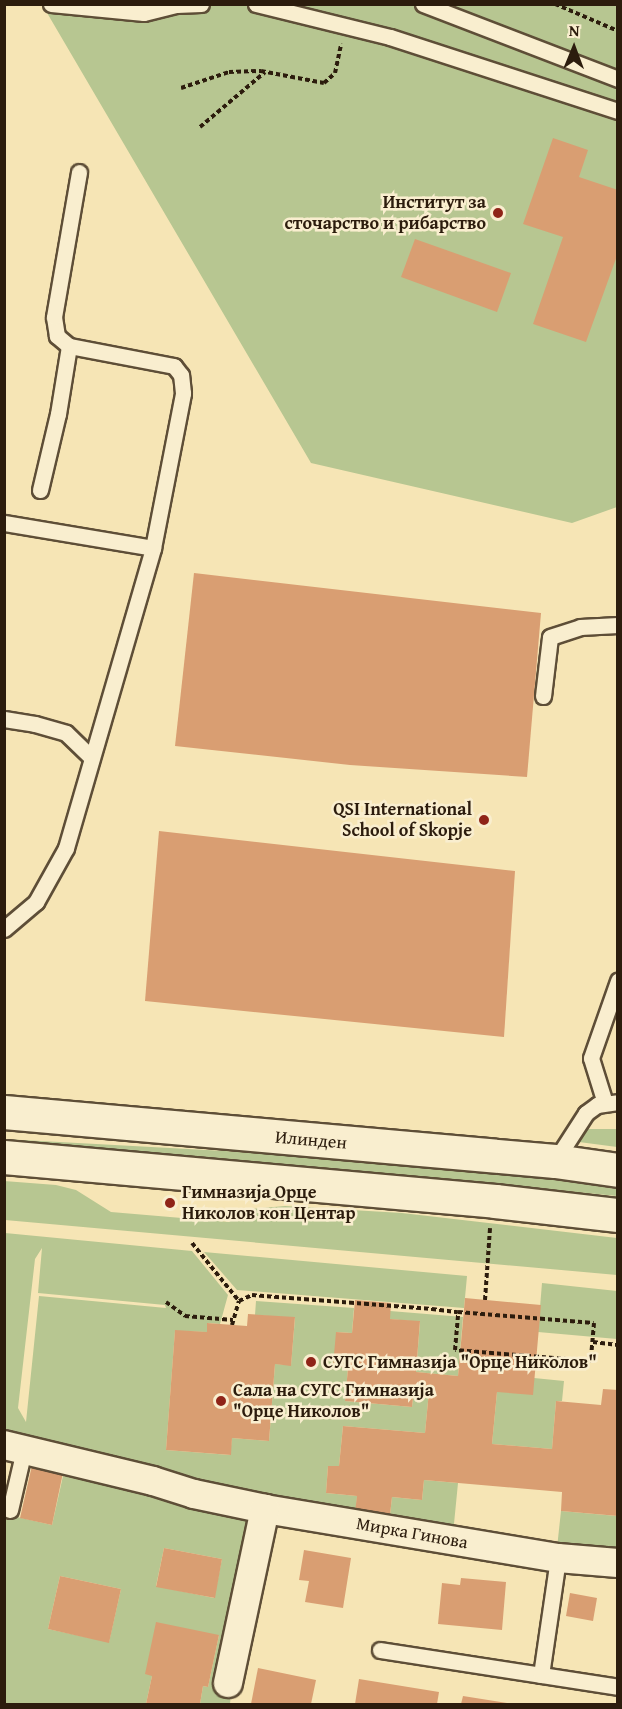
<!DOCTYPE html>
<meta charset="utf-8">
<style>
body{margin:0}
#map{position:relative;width:622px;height:1709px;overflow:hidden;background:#f6e5b5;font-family:"Gentium Book Plus",serif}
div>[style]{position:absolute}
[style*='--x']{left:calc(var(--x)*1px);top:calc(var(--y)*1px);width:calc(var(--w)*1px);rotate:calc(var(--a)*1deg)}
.green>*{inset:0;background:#b7c691}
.building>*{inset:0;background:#d99e72}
.path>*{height:4px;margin-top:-2px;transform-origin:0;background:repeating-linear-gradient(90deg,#2c1c0d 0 4.5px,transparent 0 7.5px)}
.roads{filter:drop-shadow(2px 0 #5e4e37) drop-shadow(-2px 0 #5e4e37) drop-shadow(0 2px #5e4e37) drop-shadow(0 -2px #5e4e37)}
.lane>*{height:15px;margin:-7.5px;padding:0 7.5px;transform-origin:7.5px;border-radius:7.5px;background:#f9eecf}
.street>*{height:28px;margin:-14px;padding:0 14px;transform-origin:14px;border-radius:14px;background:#f9eecf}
.secondary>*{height:33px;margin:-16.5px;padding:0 16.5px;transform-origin:16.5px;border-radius:16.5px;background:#f9eecf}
.dots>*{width:16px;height:16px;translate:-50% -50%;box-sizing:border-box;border:3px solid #f9eecf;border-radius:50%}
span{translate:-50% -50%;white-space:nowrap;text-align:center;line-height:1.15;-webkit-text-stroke:5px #f9eecf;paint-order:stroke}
.poi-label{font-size:18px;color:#2c1c0d;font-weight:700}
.right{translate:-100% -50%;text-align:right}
.left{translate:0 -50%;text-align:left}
.street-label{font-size:18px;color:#2c1c0d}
.frame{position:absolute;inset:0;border:6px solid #2c1c0d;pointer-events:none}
.north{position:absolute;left:544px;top:18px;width:60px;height:60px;-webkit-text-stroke:4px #f9eecf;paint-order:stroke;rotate:1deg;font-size:16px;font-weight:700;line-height:24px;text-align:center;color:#2c1c0d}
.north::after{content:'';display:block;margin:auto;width:21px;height:27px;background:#2c1c0d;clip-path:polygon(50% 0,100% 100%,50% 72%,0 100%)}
</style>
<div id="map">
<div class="green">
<i style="clip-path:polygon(30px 5px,617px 5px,617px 507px,572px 523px,311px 463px,43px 6px)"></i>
<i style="clip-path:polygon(585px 1129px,617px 1129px,617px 1147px,579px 1142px)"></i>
<i style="clip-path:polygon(4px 1139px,225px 1151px,494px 1171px,617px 1189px,617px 1196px,403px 1175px,5px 1142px)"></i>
<i style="clip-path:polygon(4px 1181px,56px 1185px,76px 1190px,111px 1212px,229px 1222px,251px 1209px,285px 1206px,402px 1213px,617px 1238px,617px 1275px,5px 1220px)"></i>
<i style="clip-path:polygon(evenodd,5px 1233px,192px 1251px,228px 1295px,220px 1324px,208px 1323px,207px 1332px,175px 1331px,166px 1450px,230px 1455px,232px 1438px,269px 1441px,275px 1364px,291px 1365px,295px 1318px,255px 1315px,256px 1301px,354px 1308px,352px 1333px,336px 1332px,348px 1368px,345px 1401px,412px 1407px,414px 1389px,429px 1391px,425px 1433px,343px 1426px,339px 1466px,328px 1466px,326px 1493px,357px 1496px,356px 1512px,390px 1515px,392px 1497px,422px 1500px,424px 1480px,458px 1483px,453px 1534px,281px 1503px,5px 1434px,5px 1233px,42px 1248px,38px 1293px,165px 1305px,166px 1308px,39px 1296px,26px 1422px,18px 1408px,35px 1259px,42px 1248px)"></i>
<i style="clip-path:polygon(204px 1252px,467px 1276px,464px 1308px,237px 1290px)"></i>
<i style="clip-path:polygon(542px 1283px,617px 1291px,617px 1339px,538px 1332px)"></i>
<i style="clip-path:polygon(390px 1311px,463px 1317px,458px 1376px,416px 1372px,420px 1322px,390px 1319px)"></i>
<i style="clip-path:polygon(534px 1378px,564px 1381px,562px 1401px,556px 1401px,552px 1449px,492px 1444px,497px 1392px)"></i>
<i style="clip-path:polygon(evenodd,63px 1476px,249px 1517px,230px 1704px,200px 1704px,203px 1686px,208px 1687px,219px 1635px,152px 1676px,146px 1704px,5px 1704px,4px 1514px,52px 1525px,63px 1476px,164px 1548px,222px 1559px,214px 1598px,156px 1586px,164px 1548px,63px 1476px,60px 1576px,121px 1589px,109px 1642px,48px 1629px,60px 1576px)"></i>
<i style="clip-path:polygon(561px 1511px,617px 1516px,617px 1554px,557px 1548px)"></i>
</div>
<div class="building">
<i style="clip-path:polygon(553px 138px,588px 150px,579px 177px,618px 190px,618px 253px,586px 342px,533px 324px,563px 237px,523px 224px)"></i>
<i style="clip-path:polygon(415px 239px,511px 273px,497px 312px,401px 277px)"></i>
<i style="clip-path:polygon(194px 573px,541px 613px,527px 777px,350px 765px,175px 746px)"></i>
<i style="clip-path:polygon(159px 831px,515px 871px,504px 1037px,145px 1001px)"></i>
<i style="clip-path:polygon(465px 1298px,541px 1305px,533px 1395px,497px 1392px,492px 1444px,552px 1449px,556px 1401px,601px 1405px,603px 1389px,618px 1390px,618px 1516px,561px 1511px,562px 1492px,424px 1480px,422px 1500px,392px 1497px,390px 1515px,355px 1512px,357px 1496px,326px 1493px,328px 1466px,339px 1466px,343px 1426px,425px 1433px,429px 1391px,414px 1389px,412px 1407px,345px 1401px,348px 1368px,333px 1366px,336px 1332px,352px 1333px,355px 1300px,391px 1303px,390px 1319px,420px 1321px,416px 1372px,458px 1376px)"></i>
<i style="clip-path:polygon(248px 1314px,295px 1317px,291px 1366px,275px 1364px,269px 1441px,232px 1438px,231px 1455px,166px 1450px,175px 1330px,207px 1332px,207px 1323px,247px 1326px)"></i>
<i style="clip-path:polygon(33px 1461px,64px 1468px,52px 1525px,20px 1518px)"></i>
<i style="clip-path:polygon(164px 1548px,222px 1559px,215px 1598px,156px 1587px)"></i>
<i style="clip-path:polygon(304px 1550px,351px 1558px,343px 1608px,305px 1602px,309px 1581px,299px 1580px)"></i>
<i style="clip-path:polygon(60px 1576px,121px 1589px,109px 1643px,48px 1629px)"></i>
<i style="clip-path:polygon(461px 1578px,506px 1582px,502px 1630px,438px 1624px,442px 1583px,460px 1585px)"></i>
<i style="clip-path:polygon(570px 1593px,597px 1598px,593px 1621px,566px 1616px)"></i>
<i style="clip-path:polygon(156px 1622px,219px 1635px,208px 1687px,203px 1686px,200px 1704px,146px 1704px,152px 1676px,145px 1674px)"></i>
<i style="clip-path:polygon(258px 1668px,316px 1680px,311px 1704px,251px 1704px)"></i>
<i style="clip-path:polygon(359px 1679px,439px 1692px,437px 1704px,355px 1704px)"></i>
<i style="clip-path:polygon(463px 1696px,507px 1703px,507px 1704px,461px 1704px)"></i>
</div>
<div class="path">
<i style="--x:555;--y:4;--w:69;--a:23.2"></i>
<i style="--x:181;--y:88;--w:51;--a:-18.4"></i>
<i style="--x:229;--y:72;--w:32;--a:-2"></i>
<i style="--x:261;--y:71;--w:64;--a:10.8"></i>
<i style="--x:324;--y:83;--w:15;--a:-42"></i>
<i style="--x:335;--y:73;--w:30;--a:-78"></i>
<i style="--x:200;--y:127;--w:85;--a:-40.2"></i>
<i style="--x:192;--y:1243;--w:75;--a:51"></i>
<i style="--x:485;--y:1300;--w:72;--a:-86"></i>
<i style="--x:166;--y:1302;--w:24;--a:36"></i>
<i style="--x:185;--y:1316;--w:48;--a:4.8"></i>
<i style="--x:232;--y:1325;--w:25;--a:-74"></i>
<i style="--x:239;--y:1301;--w:14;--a:-25"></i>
<i style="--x:252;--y:1295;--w:181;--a:4.4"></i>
<i style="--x:432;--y:1309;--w:26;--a:7"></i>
<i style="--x:458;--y:1312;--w:136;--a:4.6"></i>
<i style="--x:594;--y:1323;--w:38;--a:95"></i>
<i style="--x:591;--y:1361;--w:136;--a:-175.4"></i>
<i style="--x:455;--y:1350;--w:38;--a:-85"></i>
<i style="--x:593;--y:1342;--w:25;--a:7"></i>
</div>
<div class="roads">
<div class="lane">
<i style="--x:51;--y:4;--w:93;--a:5.5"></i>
<i style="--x:144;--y:13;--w:33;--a:-14"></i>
<i style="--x:176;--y:5;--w:25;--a:-2"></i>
<i style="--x:256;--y:4;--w:138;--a:13.8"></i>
<i style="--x:390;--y:37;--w:240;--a:18"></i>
<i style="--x:423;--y:4;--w:209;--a:21"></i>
<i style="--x:40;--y:490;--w:78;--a:-76.7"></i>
<i style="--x:58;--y:414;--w:69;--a:-80.8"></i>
<i style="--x:4;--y:523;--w:151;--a:9.5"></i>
<i style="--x:543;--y:696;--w:59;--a:-83.2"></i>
<i style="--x:550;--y:637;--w:32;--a:-18"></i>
<i style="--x:580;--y:627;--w:38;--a:-3"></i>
<i style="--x:4;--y:719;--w:31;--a:9"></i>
<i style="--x:35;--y:724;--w:32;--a:16"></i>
<i style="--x:66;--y:733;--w:35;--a:44"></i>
<i style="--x:4;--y:929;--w:42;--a:-40.2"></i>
<i style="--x:36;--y:902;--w:62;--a:-60.9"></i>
<i style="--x:66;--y:848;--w:312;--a:-73.8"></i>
<i style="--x:153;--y:548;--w:158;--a:-79"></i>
<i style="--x:183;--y:393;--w:18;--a:-96"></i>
<i style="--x:181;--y:375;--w:11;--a:-128"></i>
<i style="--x:174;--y:366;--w:107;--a:-169.2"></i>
<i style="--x:69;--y:346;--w:16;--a:-140"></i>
<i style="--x:57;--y:336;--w:19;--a:-99"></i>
<i style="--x:54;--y:317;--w:147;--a:-80.2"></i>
<i style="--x:605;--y:1103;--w:47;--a:-107.3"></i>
<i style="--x:591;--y:1058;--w:82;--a:-70.7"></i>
<i style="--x:555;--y:1161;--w:57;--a:-57.1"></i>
<i style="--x:586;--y:1113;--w:14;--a:-36"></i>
<i style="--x:597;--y:1105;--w:21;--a:-8"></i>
<i style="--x:10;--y:1510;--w:62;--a:-76.9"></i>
<i style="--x:380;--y:1650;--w:241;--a:8.8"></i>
<i style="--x:541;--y:1675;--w:118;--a:-81.7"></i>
</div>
<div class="street">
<i style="--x:4;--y:1445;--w:153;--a:13.6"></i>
<i style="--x:153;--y:1481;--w:43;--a:17.6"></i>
<i style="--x:194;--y:1494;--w:73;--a:11.9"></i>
<i style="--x:265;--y:1509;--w:297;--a:9.5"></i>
<i style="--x:558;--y:1558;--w:60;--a:4.8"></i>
<i style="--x:228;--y:1683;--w:178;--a:-78"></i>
</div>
<div class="secondary">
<i style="--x:4;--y:1112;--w:553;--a:5.08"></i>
<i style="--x:555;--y:1161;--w:64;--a:8.1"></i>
<i style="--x:4;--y:1157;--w:493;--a:5.1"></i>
<i style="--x:495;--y:1201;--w:124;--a:6.5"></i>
</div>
</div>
<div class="dots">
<i style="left:498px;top:213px;background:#8f2418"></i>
<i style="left:484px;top:820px;background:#8f2418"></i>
<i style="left:170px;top:1203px;background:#8f2418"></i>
<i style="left:311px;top:1362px;background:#8f2418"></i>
<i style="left:221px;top:1401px;background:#8f2418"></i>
</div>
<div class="poi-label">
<span class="right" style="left:486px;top:213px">Институт за<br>сточарство и рибарство</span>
<span class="right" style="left:472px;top:820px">QSI International<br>School of Skopje</span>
<span class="left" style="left:182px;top:1203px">Гимназија Орце<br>Николов кон Центар</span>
<span class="left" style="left:323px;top:1362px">СУГС Гимназија "Орце Николов"</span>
<span class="left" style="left:233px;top:1401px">Сала на СУГС Гимназија<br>"Орце Николов"</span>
</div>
<div class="street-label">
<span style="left:311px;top:1140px;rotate:5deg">Илинден</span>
<span style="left:412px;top:1533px;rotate:10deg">Мирка Гинова</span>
</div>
<div class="frame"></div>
<div class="north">N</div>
</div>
